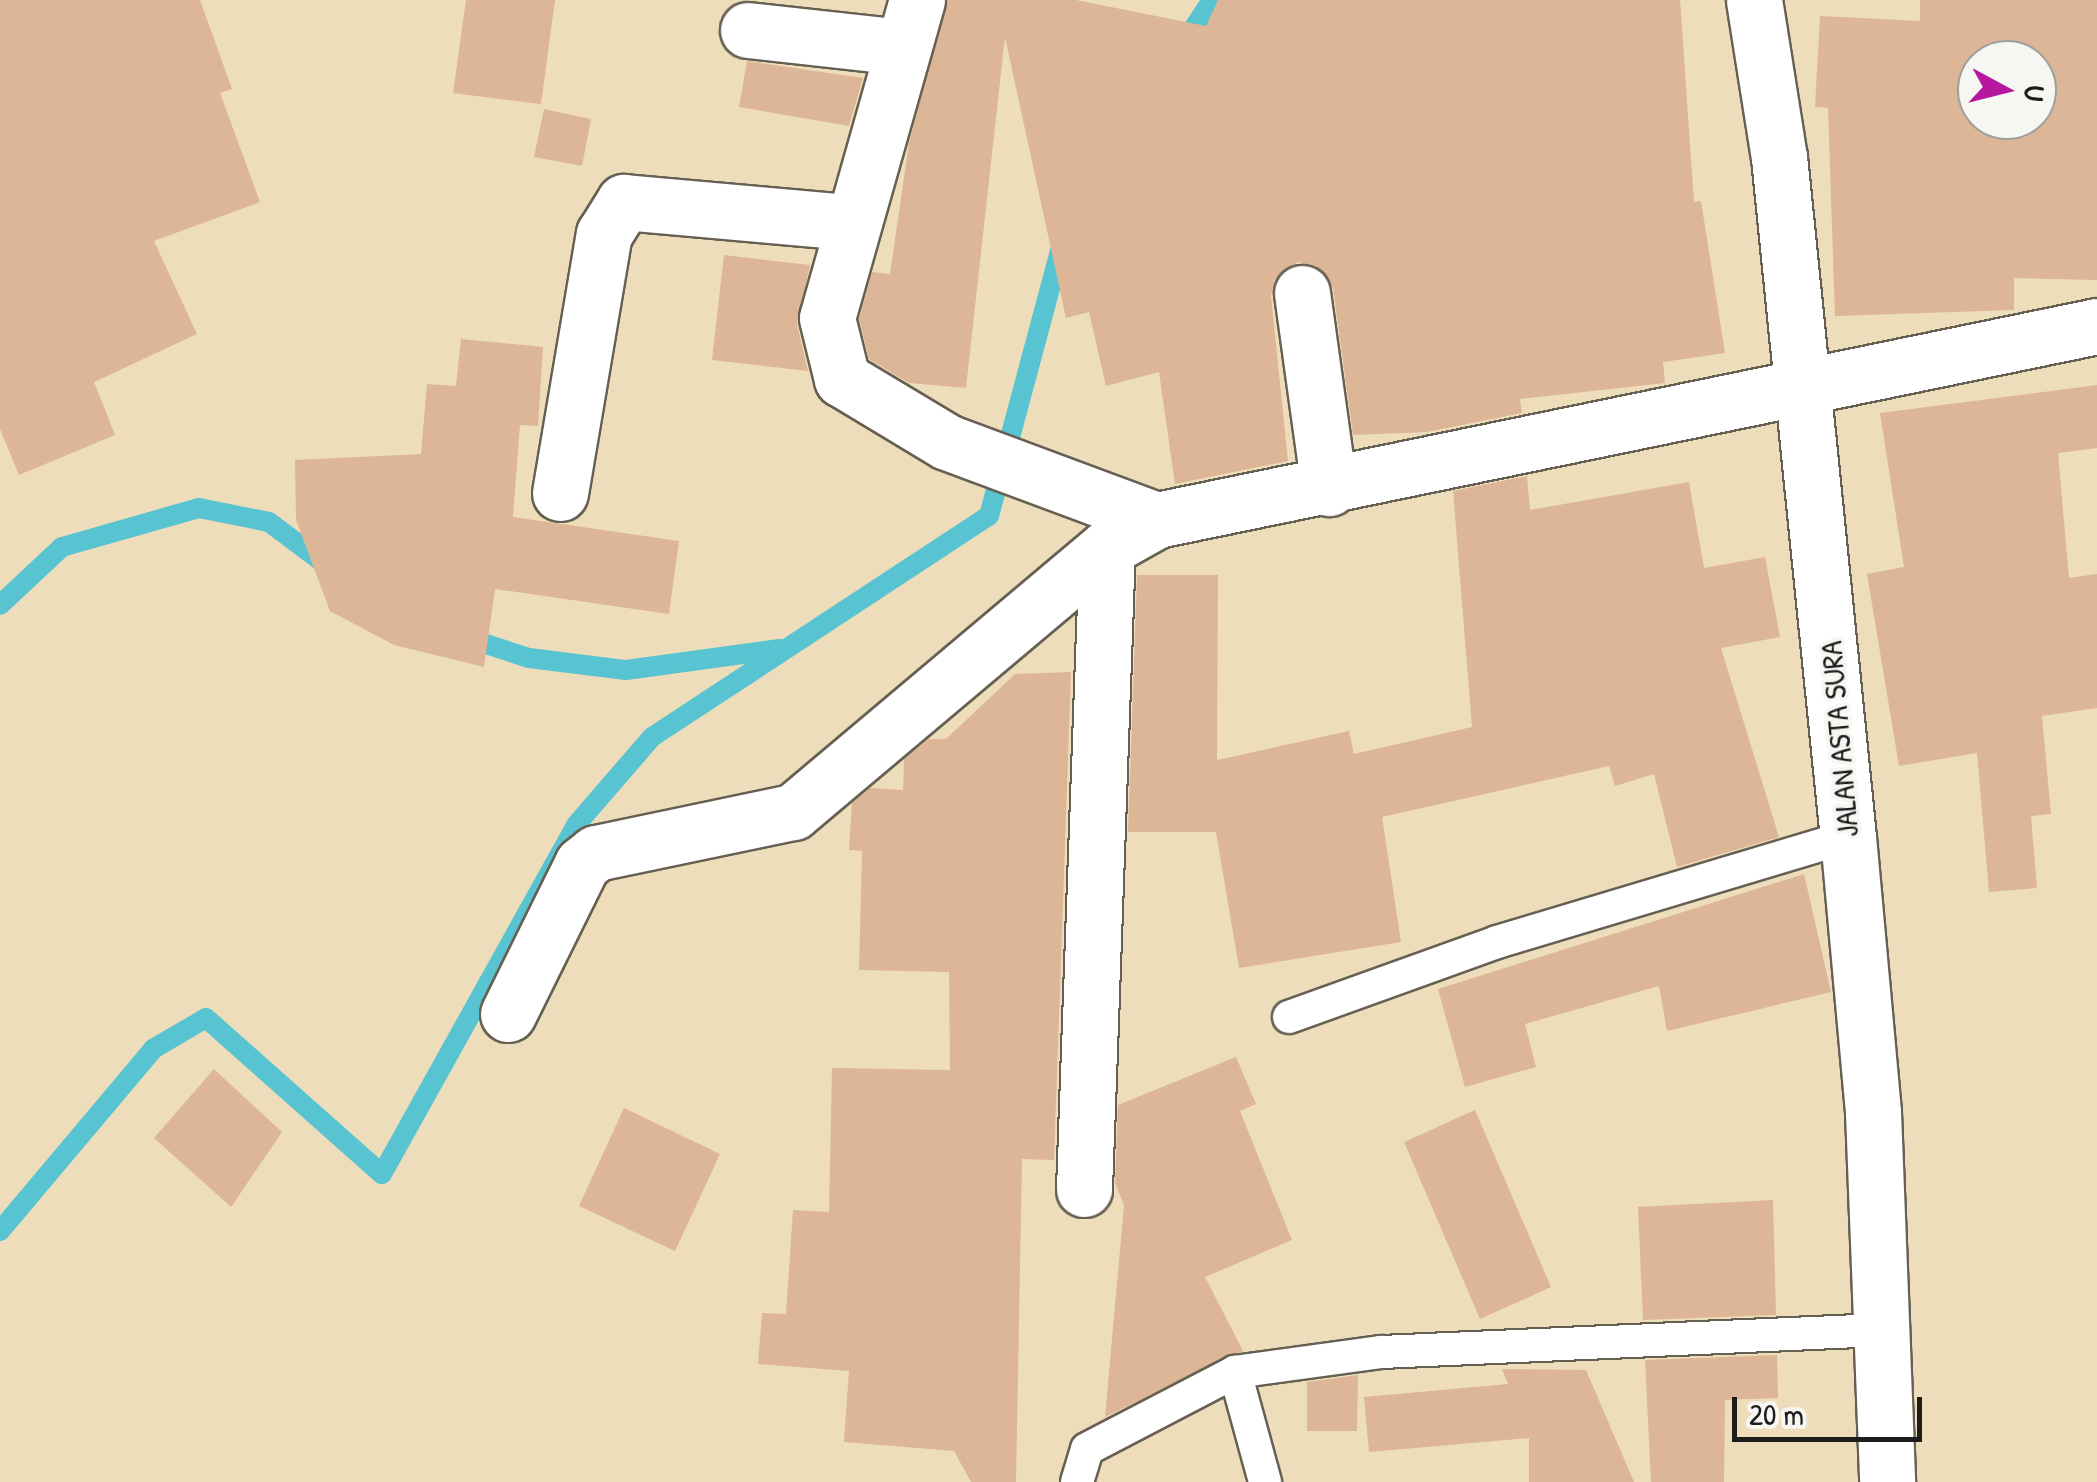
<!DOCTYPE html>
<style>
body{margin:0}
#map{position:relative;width:2097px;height:1482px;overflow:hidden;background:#eeddba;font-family:"Patrick Hand",sans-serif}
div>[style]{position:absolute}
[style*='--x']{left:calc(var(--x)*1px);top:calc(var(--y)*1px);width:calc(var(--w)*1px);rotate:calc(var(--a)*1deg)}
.stream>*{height:20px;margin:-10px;padding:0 10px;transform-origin:10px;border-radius:10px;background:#58c4d1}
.building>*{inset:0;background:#dcb696}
.roads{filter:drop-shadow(2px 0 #666053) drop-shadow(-2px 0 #666053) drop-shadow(0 2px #666053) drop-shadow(0 -2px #666053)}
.service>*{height:32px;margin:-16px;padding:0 16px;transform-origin:16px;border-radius:16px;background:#fff}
.minor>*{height:55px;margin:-27.5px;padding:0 27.5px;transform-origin:27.5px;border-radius:27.5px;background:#fff}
.tertiary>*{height:55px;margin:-27.5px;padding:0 27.5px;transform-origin:27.5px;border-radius:27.5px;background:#fff}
span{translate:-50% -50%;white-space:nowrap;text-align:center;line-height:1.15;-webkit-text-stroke:8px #f6f6f2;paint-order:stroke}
.street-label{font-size:30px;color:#1c1c1c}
.north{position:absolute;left:1957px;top:40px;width:100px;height:100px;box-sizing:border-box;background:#f6f6f2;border:2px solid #9f9f9c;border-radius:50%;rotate:97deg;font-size:28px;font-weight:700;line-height:40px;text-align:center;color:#1c1c1c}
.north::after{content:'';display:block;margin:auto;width:35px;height:45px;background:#b5179e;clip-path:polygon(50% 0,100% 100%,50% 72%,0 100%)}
.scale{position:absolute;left:1732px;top:1397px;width:190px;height:45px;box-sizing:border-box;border:5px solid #1c1c1c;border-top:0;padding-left:12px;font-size:30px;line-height:35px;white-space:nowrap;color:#1c1c1c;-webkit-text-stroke:8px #f6f6f2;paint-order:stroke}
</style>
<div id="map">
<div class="stream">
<i style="--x:1183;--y:44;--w:53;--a:-56.6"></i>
<i style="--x:0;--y:605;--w:85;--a:-43.1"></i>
<i style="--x:62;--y:547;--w:142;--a:-15.9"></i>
<i style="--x:199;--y:508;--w:71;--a:11.3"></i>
<i style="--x:269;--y:522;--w:75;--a:36.9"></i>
<i style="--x:464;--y:637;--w:68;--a:17.9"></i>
<i style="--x:529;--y:658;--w:98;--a:7.1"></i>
<i style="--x:626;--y:670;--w:155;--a:-7.8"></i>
<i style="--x:0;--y:1231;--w:238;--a:-49.9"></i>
<i style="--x:153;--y:1049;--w:61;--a:-30.3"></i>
<i style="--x:206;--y:1018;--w:235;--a:41.6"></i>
<i style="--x:382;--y:1174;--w:399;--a:-60.9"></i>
<i style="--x:576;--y:825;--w:116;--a:-49.2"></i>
<i style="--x:652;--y:737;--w:403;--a:-33.3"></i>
<i style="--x:989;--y:516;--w:283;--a:-75"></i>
</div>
<div class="building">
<i style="clip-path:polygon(0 0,200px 0,232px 89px,220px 93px,260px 202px,154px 241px,197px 334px,94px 382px,115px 435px,19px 475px,0 429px)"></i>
<i style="clip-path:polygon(466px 0,555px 0,541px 104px,453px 93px)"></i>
<i style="clip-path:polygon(947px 0,1076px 0,1206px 26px,1218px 0,1680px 0,1694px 202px,1701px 201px,1725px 353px,1663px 362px,1665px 383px,1520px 399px,1522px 413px,1427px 432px,1353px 435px,1333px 288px,1315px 265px,1297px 262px,1274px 280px,1271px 296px,1288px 461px,1175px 484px,1159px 372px,1106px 386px,1089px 312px,1066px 318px,1005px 37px,966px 388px,909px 383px,869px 359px,859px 319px,872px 272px,890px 274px,909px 143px)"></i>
<i style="clip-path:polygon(evenodd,1920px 0,2097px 0,2097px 280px,2014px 278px,2014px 310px,1835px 316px,1828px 108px,1815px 107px,1820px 16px,1920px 21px,1920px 0,1977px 60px,2037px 60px,2037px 120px,1977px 120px,1977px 60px)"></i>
<i style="clip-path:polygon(747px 61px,863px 78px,849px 126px,739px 107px)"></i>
<i style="clip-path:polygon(544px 109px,591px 119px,582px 166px,534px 157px)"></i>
<i style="clip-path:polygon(724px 255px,810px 265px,797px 324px,808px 371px,712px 360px)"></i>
<i style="clip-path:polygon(461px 339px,543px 347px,538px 426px,520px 425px,513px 517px,679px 541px,669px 614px,495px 589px,484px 667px,394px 645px,330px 611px,296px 520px,295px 460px,421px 454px,427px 384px,456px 386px)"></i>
<i style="clip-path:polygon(2097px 385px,2097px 448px,2058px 453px,2069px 578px,2097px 574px,2097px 708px,2042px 716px,2051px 814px,2031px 816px,2037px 888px,1989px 892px,1977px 753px,1899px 766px,1867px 574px,1904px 567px,1880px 413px)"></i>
<i style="clip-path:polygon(1527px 476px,1530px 510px,1689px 482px,1704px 568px,1765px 557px,1780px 637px,1721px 648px,1779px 837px,1677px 867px,1654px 774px,1615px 786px,1609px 766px,1382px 817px,1401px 942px,1239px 968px,1216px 832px,1128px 832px,1137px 575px,1218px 575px,1217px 760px,1349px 731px,1354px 754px,1472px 727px,1453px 491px)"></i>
<i style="clip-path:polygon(1071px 672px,1054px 1160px,1022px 1159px,1016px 1482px,971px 1482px,954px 1451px,844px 1442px,849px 1371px,758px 1364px,762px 1313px,786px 1314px,793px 1210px,829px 1212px,832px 1068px,950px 1070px,949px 972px,859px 970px,862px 851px,849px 850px,852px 803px,870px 788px,903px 790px,904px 759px,929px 739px,946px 739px,1015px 674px)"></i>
<i style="clip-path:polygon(1804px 874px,1831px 992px,1667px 1031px,1659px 986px,1525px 1024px,1536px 1067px,1465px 1087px,1438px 989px)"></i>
<i style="clip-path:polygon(1236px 1057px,1256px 1104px,1240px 1111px,1292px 1240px,1205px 1277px,1243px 1351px,1105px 1417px,1124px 1205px,1115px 1183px,1118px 1105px)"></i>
<i style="clip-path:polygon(214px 1069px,282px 1132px,231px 1207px,154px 1138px)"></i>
<i style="clip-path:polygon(624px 1108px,720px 1154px,675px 1251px,579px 1206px)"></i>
<i style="clip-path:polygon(1475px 1110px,1551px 1287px,1480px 1319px,1404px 1142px)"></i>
<i style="clip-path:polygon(1773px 1200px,1776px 1315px,1643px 1320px,1638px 1207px)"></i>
<i style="clip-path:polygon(1777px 1355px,1778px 1398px,1725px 1400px,1724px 1482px,1651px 1482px,1645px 1360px)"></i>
<i style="clip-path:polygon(1502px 1369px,1586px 1370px,1634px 1482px,1529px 1482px,1529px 1438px,1369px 1452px,1364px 1397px,1508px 1384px)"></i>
<i style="clip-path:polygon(1358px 1375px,1357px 1431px,1307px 1431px,1307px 1382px)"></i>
</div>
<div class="roads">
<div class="service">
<i style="--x:1289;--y:1017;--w:221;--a:-19.8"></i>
<i style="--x:1497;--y:942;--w:366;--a:-16.7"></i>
<i style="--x:1235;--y:1372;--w:114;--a:74.7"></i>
<i style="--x:1077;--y:1482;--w:34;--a:-73"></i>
<i style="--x:1087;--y:1449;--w:167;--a:-27.5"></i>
<i style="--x:1235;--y:1372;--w:147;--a:-7.8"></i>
<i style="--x:1381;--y:1352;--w:500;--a:-2.52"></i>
</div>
<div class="minor">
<i style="--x:917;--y:0;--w:330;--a:105.8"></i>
<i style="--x:827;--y:318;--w:63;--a:76.2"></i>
<i style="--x:842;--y:379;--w:122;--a:31"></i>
<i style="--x:947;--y:442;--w:224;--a:20.4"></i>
<i style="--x:748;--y:30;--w:156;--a:6.3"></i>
<i style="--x:1302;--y:293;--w:197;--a:82.1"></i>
<i style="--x:560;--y:493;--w:263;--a:-80.4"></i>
<i style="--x:604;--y:234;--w:38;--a:-58"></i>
<i style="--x:624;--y:202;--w:227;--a:5.1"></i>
<i style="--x:508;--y:1014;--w:167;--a:-63.7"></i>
<i style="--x:582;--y:864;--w:18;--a:-38"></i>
<i style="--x:596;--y:853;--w:201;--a:-11.8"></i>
<i style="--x:793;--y:812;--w:410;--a:-40.1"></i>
<i style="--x:1107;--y:548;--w:57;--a:-29.2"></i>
<i style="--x:1157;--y:520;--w:960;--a:-11.66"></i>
<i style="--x:1084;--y:1189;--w:641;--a:-87.95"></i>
</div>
<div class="tertiary">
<i style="--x:1754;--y:0;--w:159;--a:81"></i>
<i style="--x:1779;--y:157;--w:683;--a:84.21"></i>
<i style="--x:1848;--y:837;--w:276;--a:84.8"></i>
<i style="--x:1873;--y:1112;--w:370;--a:87.8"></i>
</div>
</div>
<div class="street-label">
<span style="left:1839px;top:739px;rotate:-95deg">JALAN ASTA SURA</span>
</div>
<div class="north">U</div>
<div class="scale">20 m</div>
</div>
